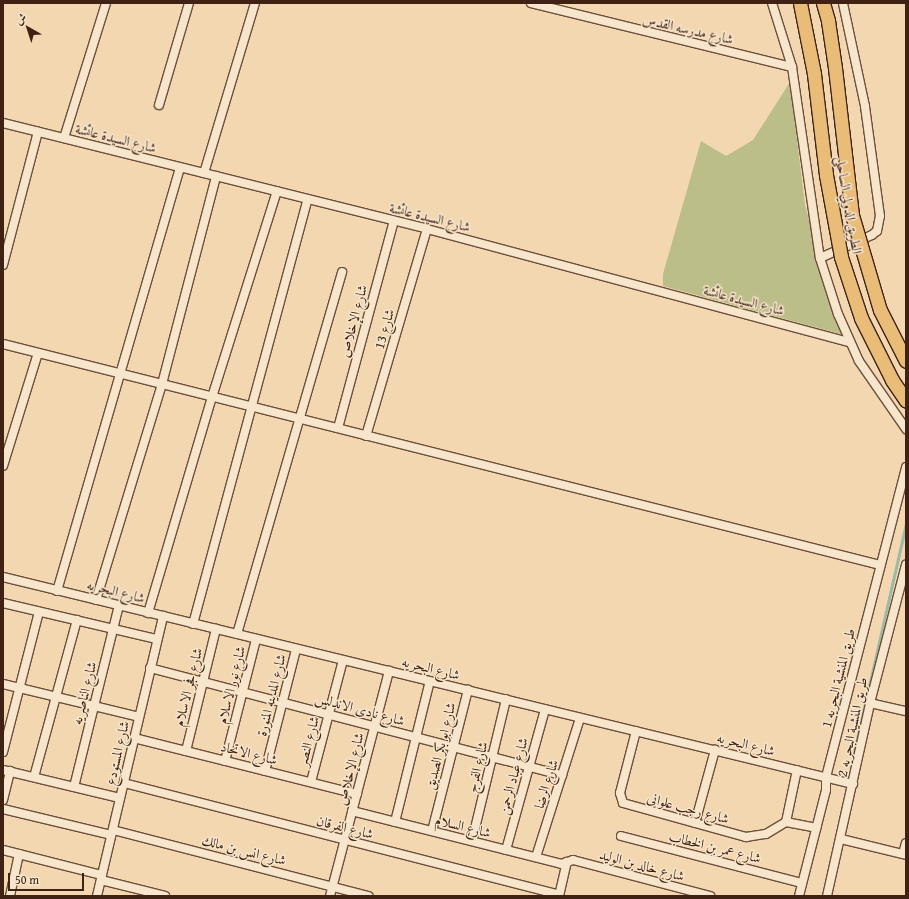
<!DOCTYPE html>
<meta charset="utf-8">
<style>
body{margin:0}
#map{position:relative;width:909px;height:899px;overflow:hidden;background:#f2d7b1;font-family:"Gentium Book Plus",Amiri,serif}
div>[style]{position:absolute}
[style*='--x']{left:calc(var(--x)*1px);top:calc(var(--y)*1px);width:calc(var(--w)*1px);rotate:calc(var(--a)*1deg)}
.green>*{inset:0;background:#bcbe8a}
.stream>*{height:3px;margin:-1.5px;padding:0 1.5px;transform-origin:1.5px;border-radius:1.5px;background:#9cbaa6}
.roads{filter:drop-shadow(1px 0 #6c4f3b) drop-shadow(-1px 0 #6c4f3b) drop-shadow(0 1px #6c4f3b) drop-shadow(0 -1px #6c4f3b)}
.street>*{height:8px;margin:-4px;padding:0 4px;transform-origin:4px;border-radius:4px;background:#f7e5cc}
.bridges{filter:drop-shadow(1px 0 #402214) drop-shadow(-1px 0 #402214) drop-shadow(0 1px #402214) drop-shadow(0 -1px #402214)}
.primary-bridge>*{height:13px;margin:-6.5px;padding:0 6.5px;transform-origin:6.5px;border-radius:6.5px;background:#e9bc78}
span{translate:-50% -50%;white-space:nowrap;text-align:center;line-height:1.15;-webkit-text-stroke:3px #f7e5cc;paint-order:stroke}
.street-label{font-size:14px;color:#402214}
.frame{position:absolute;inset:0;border:4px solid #402214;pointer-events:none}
.north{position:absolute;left:8px;top:8px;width:40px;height:40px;-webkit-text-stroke:3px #f7e5cc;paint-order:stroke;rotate:321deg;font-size:11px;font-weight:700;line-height:16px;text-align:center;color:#402214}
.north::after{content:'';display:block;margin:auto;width:14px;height:18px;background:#402214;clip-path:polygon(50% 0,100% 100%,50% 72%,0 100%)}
.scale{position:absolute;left:8px;top:873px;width:76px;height:18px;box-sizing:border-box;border:2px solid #402214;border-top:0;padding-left:5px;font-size:12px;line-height:14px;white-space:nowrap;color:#402214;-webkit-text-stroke:3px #f7e5cc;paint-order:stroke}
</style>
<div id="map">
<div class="green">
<i style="clip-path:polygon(790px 82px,805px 205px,841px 334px,663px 286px,663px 274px,701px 141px,726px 156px,753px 140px)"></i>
</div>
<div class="stream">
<i style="--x:852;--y:761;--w:244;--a:-77.2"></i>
</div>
<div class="roads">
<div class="street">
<i style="--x:531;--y:3;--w:269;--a:13.8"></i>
<i style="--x:772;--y:3;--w:67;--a:72.6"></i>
<i style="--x:792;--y:67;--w:193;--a:81.7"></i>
<i style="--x:820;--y:258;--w:59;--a:72.2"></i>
<i style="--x:838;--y:314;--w:51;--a:65.9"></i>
<i style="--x:859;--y:361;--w:83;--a:55.3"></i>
<i style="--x:159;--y:105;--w:106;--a:-73.6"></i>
<i style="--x:3;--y:123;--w:437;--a:14"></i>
<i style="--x:427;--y:229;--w:437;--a:15"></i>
<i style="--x:64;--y:138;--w:141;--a:-72.7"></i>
<i style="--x:204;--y:173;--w:177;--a:-73.3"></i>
<i style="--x:820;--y:258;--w:57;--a:-23.9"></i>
<i style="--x:872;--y:235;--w:6;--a:-39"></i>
<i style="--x:877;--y:231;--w:15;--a:-79"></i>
<i style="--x:880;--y:216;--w:111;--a:-97.8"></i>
<i style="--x:865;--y:106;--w:105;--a:-102.1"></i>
<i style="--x:3;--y:265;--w:138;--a:-75.3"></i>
<i style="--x:3;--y:344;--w:904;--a:14.14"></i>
<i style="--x:338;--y:428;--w:214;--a:-74.9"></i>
<i style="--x:366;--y:436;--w:216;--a:-73.6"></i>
<i style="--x:3;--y:466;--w:118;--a:-72.8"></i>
<i style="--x:3;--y:577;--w:875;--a:13.69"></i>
<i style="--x:57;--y:591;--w:441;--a:-73.8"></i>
<i style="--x:96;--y:600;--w:226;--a:-73"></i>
<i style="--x:162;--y:384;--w:215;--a:-75.4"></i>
<i style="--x:3;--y:603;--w:158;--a:13.2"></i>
<i style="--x:148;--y:613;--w:225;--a:-73.5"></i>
<i style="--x:212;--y:397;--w:216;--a:-72.5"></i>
<i style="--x:193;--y:624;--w:440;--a:-74.9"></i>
<i style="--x:237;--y:634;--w:377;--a:-73.8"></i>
<i style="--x:150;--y:668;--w:426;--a:14.6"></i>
<i style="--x:3;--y:684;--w:140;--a:13.6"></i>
<i style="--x:870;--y:703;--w:37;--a:13"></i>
<i style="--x:636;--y:731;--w:64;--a:104.5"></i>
<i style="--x:620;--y:793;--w:10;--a:73"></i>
<i style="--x:623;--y:803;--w:128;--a:15.5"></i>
<i style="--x:746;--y:837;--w:20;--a:-9"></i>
<i style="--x:766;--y:834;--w:23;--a:-31"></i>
<i style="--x:786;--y:822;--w:31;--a:11"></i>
<i style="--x:134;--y:738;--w:230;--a:14.1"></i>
<i style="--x:186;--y:751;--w:126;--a:-76.2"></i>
<i style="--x:3;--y:752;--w:145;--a:-75.6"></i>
<i style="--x:225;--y:761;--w:126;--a:-75.7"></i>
<i style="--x:3;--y:770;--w:120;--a:13.5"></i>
<i style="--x:265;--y:771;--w:126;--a:-75.7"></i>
<i style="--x:34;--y:777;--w:163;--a:-74.7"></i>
<i style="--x:311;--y:782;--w:126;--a:-75.3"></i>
<i style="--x:124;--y:783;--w:449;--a:14.4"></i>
<i style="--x:74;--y:787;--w:187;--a:-76.1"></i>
<i style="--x:3;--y:800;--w:30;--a:-76"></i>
<i style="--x:3;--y:809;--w:111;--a:13.5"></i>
<i style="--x:352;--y:811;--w:216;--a:14.2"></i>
<i style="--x:561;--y:864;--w:13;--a:-18"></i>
<i style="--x:573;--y:860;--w:142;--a:14.7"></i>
<i style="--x:395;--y:822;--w:145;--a:-76.1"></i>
<i style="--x:786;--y:822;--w:53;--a:-78.1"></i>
<i style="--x:695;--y:823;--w:76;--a:-74.7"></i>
<i style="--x:113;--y:830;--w:264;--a:14.5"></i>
<i style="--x:432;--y:831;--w:146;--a:-75.7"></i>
<i style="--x:621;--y:836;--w:187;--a:14.6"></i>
<i style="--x:841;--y:839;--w:67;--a:13.8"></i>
<i style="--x:472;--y:841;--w:146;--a:-76.5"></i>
<i style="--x:3;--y:850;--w:102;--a:14.2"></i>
<i style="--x:506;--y:850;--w:146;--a:-74.5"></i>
<i style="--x:903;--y:854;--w:11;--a:-75"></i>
<i style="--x:536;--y:857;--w:146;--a:-72.4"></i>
<i style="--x:101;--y:880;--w:66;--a:14"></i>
<i style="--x:10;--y:896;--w:43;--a:-77.9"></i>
<i style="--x:97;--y:896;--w:288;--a:-76.7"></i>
<i style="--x:330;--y:896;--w:233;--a:-75.3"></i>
<i style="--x:559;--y:896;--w:35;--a:-77"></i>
<i style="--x:799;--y:896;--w:109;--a:-75.7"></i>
<i style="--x:826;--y:790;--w:13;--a:-90"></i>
<i style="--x:826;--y:777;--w:320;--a:-75.5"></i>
<i style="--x:827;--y:896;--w:198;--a:-77.4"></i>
<i style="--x:870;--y:703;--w:143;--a:-75.4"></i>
</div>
</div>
<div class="bridges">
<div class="primary-bridge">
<i style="--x:800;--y:3;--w:72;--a:78.8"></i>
<i style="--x:814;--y:74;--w:102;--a:83.2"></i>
<i style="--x:826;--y:175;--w:83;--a:79.6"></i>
<i style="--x:841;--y:257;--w:64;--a:71.8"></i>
<i style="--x:861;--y:318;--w:69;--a:63.4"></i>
<i style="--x:892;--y:380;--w:25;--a:56"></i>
<i style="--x:823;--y:3;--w:19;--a:74"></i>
<i style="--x:828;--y:21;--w:48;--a:81.5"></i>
<i style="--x:835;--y:68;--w:148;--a:83.4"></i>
<i style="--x:852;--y:215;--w:99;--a:73.6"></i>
<i style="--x:880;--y:310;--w:57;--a:63"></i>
</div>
</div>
<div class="street-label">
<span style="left:688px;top:29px;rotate:13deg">شارع مدرسه القدس</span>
<span style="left:116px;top:138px;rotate:14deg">شارع السيدة عائشة</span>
<span style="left:849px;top:205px;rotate:80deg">الطريق الدولي الساحلى</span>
<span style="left:430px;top:217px;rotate:14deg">شارع السيدة عائشة</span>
<span style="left:744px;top:300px;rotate:15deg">شارع السيدة عائشة</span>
<span style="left:353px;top:321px;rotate:-75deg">شارع الإخلاص</span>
<span style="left:384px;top:329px;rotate:-74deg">شارع 13</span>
<span style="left:116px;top:591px;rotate:14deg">شارع البحريه</span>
<span style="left:431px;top:668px;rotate:14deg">شارع البحريه</span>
<span style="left:838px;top:678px;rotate:-76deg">طريق المنشية البحريه 1</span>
<span style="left:231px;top:685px;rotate:-76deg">شارع نور الاسلام</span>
<span style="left:188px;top:687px;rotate:-76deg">شارع فجر الاسلام</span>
<span style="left:84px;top:693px;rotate:-76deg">شارع الناصريه</span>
<span style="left:271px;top:695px;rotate:-76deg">شارع المدينه المنورة</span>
<span style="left:360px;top:709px;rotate:15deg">شارع نادى الاندلس</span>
<span style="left:852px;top:727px;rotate:-78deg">طريق المنشية البحريه 2</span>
<span style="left:308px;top:741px;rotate:-75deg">شارع النصر</span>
<span style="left:746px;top:744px;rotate:14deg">شارع البحريه</span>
<span style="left:440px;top:746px;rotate:-76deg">شارع ابو بكر الصديق</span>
<span style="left:117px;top:753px;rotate:-77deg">شارع المستودع</span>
<span style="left:249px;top:753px;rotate:14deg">شارع الاتحاد</span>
<span style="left:477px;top:767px;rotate:-77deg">شارع الفرج</span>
<span style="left:350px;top:769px;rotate:-76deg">شارع الإخلاص</span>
<span style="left:513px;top:776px;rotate:-75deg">شارع عباد الرحمن</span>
<span style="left:546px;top:784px;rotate:-72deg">شارع الرضا</span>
<span style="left:688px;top:808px;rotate:15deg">شارع رجب علوانى</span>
<span style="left:463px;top:826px;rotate:14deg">شارع السلام</span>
<span style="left:345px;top:827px;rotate:14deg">شارع الفرقان</span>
<span style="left:715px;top:847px;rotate:14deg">شارع عمر بن الخطاب</span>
<span style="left:244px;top:850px;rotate:14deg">شارع انس بن مالك</span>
<span style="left:642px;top:865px;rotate:15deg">شارع خالد بن الوليد</span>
</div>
<div class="frame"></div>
<div class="north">ش</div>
<div class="scale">50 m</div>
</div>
